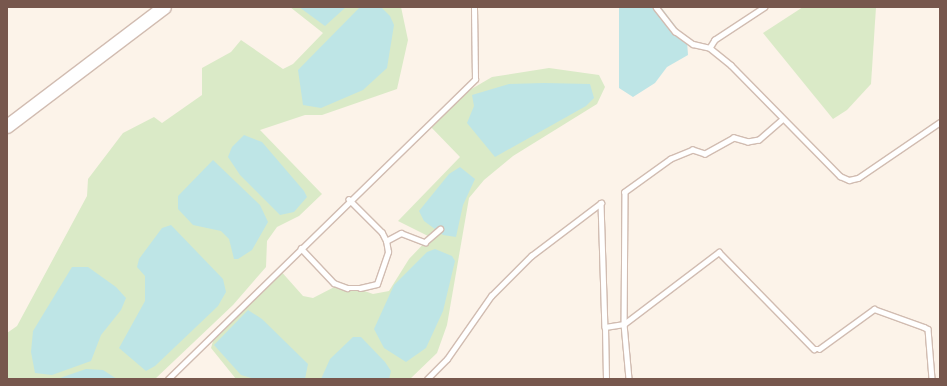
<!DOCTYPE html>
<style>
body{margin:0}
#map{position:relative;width:947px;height:386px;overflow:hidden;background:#fcf3e9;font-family:"Golos Text",sans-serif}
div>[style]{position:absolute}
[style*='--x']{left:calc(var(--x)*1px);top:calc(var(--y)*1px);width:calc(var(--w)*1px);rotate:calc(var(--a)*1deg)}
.green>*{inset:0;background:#daeac7}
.water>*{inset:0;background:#bee5e6}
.roads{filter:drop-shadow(1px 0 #d1bcb1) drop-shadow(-1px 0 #d1bcb1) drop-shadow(0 1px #d1bcb1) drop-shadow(0 -1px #d1bcb1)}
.lane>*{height:4.5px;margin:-2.25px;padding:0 2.25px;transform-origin:2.25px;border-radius:2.25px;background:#fff}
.secondary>*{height:13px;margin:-6.5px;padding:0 6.5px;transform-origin:6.5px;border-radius:6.5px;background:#fff}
span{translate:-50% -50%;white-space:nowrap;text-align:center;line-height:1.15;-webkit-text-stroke:3px #fff7f0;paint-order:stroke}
.frame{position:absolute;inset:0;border:8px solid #77574d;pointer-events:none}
</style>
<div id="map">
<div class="green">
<i style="clip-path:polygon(290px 7px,401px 7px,408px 40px,397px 89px,322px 115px,305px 115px,260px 130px,322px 194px,299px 216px,277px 227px,267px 241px,266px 267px,233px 305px,155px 379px,7px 379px,7px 333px,17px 326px,87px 196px,88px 179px,123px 133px,154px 117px,162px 123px,202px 95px,202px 68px,231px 52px,241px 40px,283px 69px,293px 64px,323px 33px)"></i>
<i style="clip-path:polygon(803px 7px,876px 7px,871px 84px,847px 110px,833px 119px,763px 33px)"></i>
<i style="clip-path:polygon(549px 68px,599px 75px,605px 87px,597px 104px,513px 156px,484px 180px,469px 198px,447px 325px,437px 353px,410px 379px,236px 379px,211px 348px,213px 341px,252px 302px,248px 297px,279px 269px,303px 296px,313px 298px,342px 283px,373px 294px,389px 291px,409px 259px,430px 237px,398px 221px,460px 157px,430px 126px,468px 91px,492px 77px)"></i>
</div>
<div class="water">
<i style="clip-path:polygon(299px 7px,346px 7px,325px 26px)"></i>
<i style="clip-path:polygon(360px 7px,381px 7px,390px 16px,394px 25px,387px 68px,363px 90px,321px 108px,303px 105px,298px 70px)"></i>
<i style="clip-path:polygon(619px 7px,661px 7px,687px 41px,688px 55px,667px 67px,655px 83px,633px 97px,619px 88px)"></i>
<i style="clip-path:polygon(544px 83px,590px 84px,594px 98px,586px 106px,495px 157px,467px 123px,474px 106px,472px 95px,509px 84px)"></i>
<i style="clip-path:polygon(244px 135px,262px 142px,304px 191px,307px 197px,294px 212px,280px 215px,240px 175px,228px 157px,232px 147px)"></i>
<i style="clip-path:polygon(213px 160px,260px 205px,268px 222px,252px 250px,238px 259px,234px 259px,229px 239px,221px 231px,193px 225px,178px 209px,178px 196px)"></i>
<i style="clip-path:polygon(460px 167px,475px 179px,463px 205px,456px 237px,443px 235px,424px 221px,419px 211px,449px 174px)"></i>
<i style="clip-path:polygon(171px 225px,223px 279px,226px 292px,218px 306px,155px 366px,146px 371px,119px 348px,145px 301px,145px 276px,137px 267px,139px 259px,162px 228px)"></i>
<i style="clip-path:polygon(435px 249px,452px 256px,455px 261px,443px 311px,426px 348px,406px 362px,384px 348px,374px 329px,394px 285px,427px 252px)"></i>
<i style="clip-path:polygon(72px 267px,88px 267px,116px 287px,126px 298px,121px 310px,101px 335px,91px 361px,52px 375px,35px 373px,31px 352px,33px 331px)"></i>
<i style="clip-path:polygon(248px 310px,262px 319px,308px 364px,305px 379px,255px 379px,241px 375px,214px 345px)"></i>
<i style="clip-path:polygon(353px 337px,361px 337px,385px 362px,391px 371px,389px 379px,321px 379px,330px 359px)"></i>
<i style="clip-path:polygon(86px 369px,103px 370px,117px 379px,57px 379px)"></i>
</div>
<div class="roads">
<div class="lane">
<i style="--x:656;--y:7;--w:31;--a:52"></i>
<i style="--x:675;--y:31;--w:22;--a:36"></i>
<i style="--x:693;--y:44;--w:17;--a:13"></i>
<i style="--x:765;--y:7;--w:60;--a:146.6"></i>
<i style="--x:715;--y:40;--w:9;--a:122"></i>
<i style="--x:710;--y:48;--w:27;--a:39"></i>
<i style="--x:731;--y:65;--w:156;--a:45.5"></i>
<i style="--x:840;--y:176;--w:10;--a:24"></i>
<i style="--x:849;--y:180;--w:9;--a:-13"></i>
<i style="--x:858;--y:178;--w:99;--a:-34.3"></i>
<i style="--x:782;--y:120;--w:30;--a:139"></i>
<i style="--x:759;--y:140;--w:11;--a:170"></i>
<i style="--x:748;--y:142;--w:15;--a:-164"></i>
<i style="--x:734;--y:138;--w:33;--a:151"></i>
<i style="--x:705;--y:154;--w:13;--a:-162"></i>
<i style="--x:693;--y:150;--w:24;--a:158"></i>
<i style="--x:671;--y:159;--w:57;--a:144.3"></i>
<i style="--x:625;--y:192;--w:132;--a:90.4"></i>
<i style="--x:624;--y:324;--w:119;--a:-37.2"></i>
<i style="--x:719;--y:252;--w:136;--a:45.6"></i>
<i style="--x:814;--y:349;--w:5;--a:0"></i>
<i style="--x:819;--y:349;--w:68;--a:-36"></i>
<i style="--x:874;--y:309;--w:53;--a:19.8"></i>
<i style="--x:924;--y:327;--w:4;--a:27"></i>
<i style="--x:928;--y:329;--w:50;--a:85.4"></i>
<i style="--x:386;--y:241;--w:17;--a:-28"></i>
<i style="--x:401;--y:233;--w:26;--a:21"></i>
<i style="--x:425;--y:242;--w:20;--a:-41"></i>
<i style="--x:301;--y:248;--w:48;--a:46.7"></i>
<i style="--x:334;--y:283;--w:14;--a:21"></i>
<i style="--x:347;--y:288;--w:13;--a:0"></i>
<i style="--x:360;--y:288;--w:17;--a:-13"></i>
<i style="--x:377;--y:284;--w:34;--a:-71"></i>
<i style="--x:388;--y:252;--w:11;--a:-100"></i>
<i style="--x:386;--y:241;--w:9;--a:-117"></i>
<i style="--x:382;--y:233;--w:47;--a:-135"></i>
<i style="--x:168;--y:379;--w:429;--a:-44.3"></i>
<i style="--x:475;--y:79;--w:72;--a:-90.8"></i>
<i style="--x:427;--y:379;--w:28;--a:-45"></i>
<i style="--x:447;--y:359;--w:77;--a:-55.1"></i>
<i style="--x:491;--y:296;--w:57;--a:-45"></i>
<i style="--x:531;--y:256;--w:88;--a:-37.1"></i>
<i style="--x:601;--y:203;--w:124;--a:88.2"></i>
<i style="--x:606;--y:379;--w:52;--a:-91.1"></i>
<i style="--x:605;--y:327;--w:19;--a:-9"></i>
<i style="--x:624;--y:324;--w:55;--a:84.8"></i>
</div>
<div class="secondary">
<i style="--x:7;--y:126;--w:197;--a:-37.2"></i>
</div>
</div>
<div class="frame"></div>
</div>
